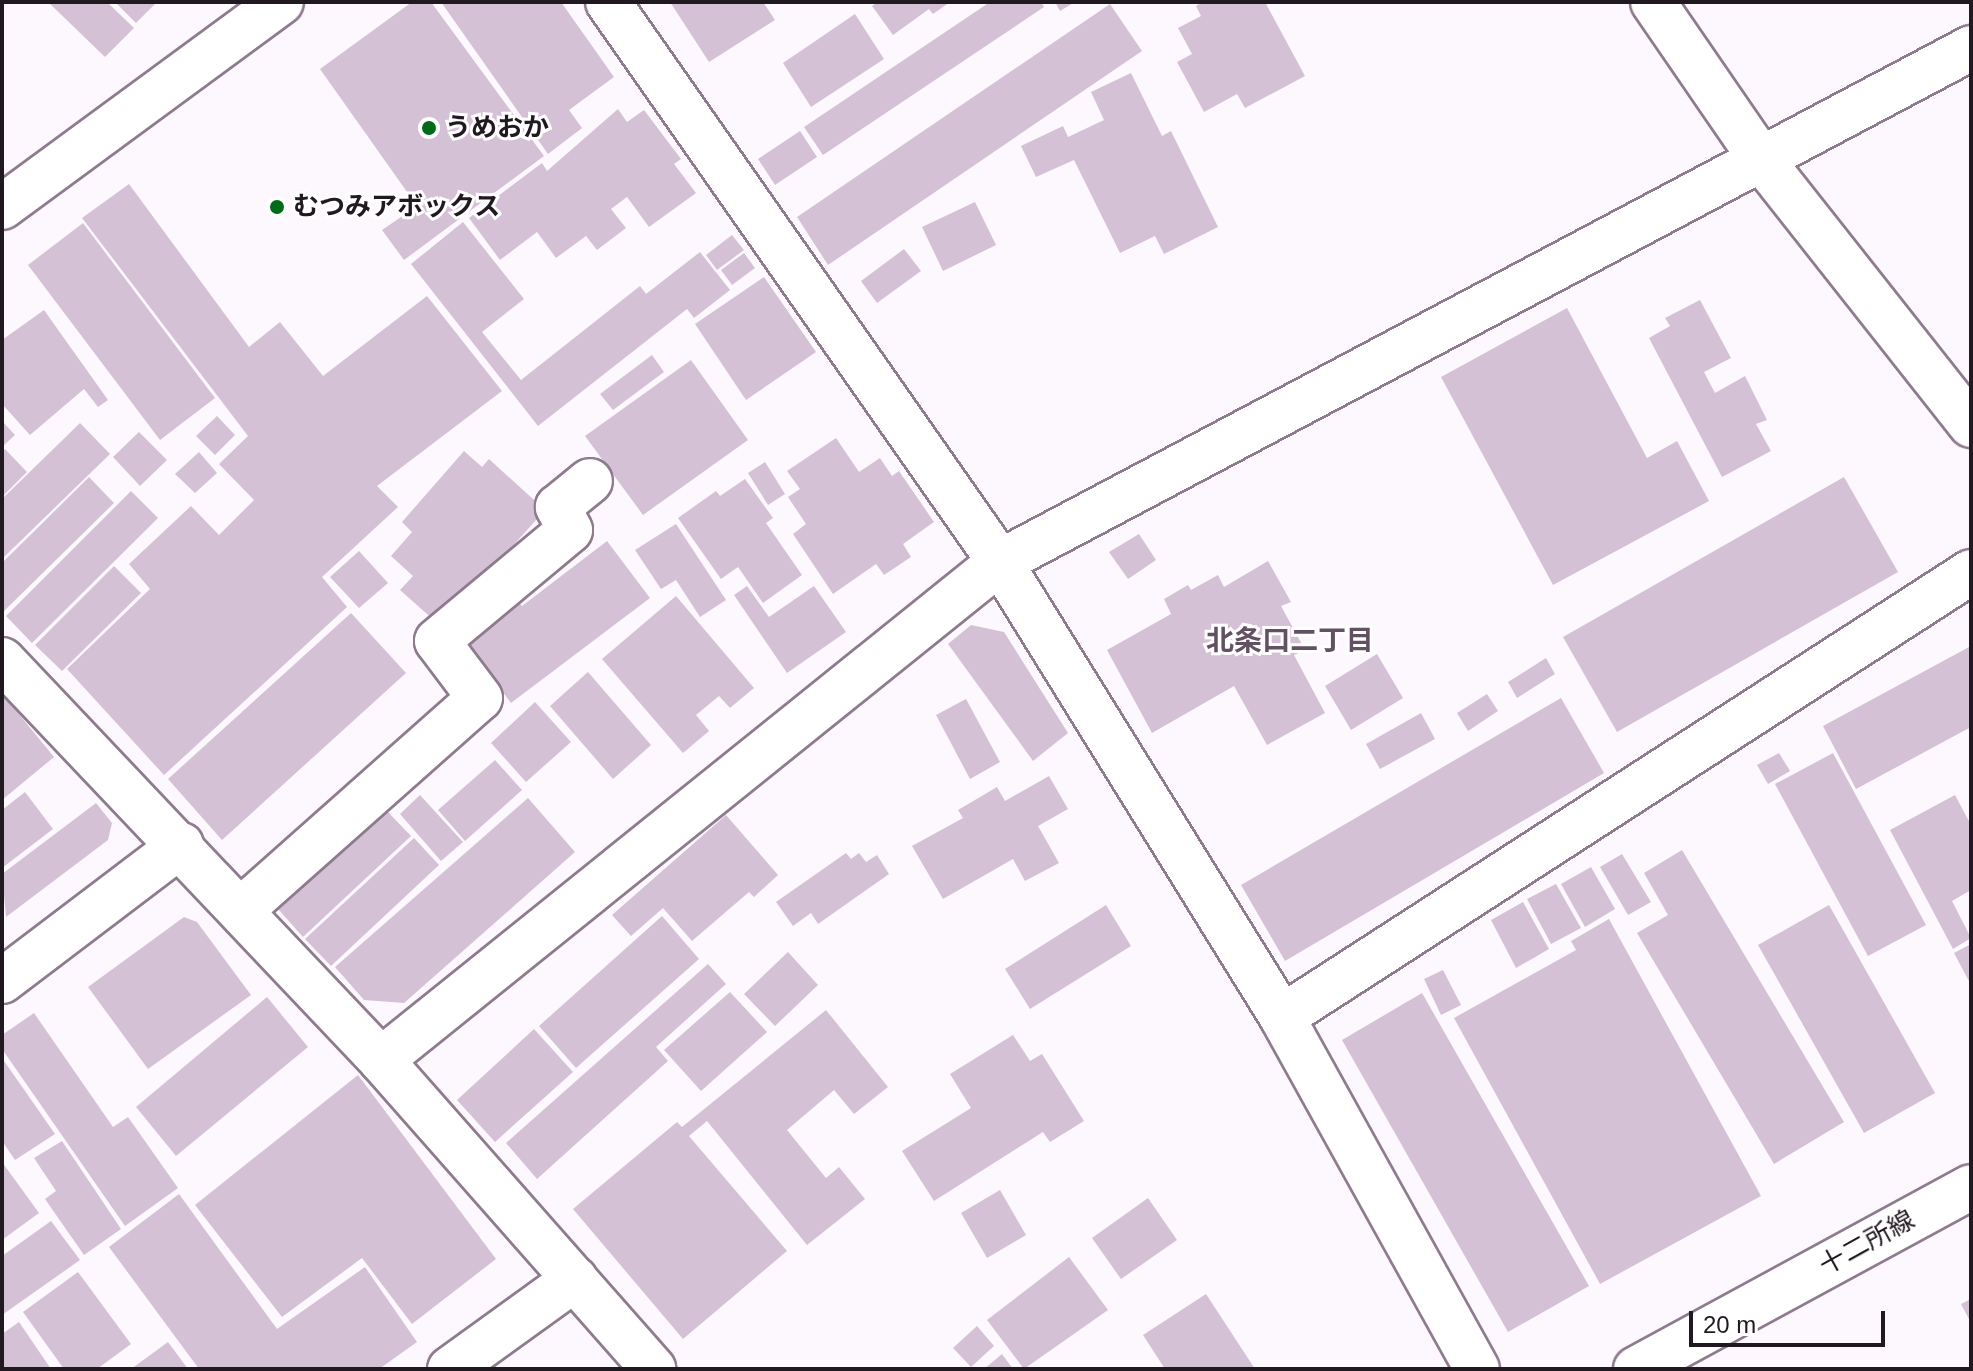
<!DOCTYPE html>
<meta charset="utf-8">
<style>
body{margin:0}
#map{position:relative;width:1973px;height:1371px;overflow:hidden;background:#fcf8fd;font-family:Helvetica,"Noto Sans JP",sans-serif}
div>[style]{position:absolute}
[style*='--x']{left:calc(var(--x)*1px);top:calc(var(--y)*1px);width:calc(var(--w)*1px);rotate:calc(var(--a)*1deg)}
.building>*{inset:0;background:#d5c1d5}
.roads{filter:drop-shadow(2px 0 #8e7b8e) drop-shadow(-2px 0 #8e7b8e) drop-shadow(0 2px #8e7b8e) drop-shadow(0 -2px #8e7b8e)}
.minor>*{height:44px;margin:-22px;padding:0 22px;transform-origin:22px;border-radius:22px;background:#fff}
.dots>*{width:22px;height:22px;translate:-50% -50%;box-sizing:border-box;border:4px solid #fff;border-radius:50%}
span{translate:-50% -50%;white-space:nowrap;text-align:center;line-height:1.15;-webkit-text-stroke:6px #fff;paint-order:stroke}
.poi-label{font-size:26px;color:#201920;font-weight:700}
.left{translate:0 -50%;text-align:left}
.street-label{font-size:26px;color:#201920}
.neighbourhood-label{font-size:28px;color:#625163;font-weight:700}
.frame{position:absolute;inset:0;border:4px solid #201920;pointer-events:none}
.scale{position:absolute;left:1689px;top:1311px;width:196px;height:36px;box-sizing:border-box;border:4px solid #201920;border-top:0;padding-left:10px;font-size:24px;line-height:28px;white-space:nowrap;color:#201920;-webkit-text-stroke:6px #fff;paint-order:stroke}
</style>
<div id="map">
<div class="building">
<i style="clip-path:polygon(48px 2px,107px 2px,134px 28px,105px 57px)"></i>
<i style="clip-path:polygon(115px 2px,157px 2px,136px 23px)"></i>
<i style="clip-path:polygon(412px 2px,431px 2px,544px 156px,404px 260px,382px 230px,417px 206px,320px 69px)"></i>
<i style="clip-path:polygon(441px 2px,561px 2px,614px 77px,569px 110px,582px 128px,548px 154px)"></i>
<i style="clip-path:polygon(670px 2px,763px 2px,775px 20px,709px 62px)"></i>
<i style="clip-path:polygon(878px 2px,950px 2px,933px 14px,929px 9px,893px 35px,872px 6px)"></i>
<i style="clip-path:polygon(990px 2px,1041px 2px,1044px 7px,823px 155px,804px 127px)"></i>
<i style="clip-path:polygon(1055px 2px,1075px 2px,1060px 11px)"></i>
<i style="clip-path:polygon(1203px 2px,1265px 2px,1305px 76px,1245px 108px,1237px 94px,1204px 112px,1177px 62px,1192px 54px,1178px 28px,1201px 16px,1196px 6px)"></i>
<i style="clip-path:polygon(1110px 4px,1142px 51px,828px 265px,797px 217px)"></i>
<i style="clip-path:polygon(855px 14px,884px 59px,811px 107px,783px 63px)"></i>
<i style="clip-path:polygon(1131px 73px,1162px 136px,1171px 131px,1218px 227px,1164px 254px,1155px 236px,1120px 253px,1074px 160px,1036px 177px,1021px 146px,1063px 126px,1068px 137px,1104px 120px,1091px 92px)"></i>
<i style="clip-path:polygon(618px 109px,627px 122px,644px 110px,681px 159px,674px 164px,696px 193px,649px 227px,627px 197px,611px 209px,626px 228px,597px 250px,586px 236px,556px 258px,537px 232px,500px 260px,469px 218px,542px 163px,547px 171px)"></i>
<i style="clip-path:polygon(800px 131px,817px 157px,775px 185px,758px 159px)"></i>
<i style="clip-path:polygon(129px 184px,249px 347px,280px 322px,323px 376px,427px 296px,502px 391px,377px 486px,398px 507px,322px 577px,347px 607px,164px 775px,67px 669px,150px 589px,129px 564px,191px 506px,219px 535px,254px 500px,219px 464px,248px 436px,82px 218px)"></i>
<i style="clip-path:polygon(975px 202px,996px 245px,943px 271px,922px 227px)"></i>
<i style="clip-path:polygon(463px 222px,524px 299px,482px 332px,521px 380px,640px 286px,646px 294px,700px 252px,730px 290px,694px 318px,687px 309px,538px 426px,411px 264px)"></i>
<i style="clip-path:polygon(83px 223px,215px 398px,160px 440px,28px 265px)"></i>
<i style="clip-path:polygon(732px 235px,744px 250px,717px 270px,706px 255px)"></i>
<i style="clip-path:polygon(904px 249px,921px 271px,877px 303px,861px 281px)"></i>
<i style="clip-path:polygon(744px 253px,755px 268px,732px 285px,721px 270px)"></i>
<i style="clip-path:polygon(764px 277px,816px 352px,746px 400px,695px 324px)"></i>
<i style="clip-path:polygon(1700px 300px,1731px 358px,1704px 372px,1715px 393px,1745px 376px,1767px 420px,1756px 424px,1771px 451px,1722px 477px,1649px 338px,1670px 326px,1665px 318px)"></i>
<i style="clip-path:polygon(1567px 308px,1647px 458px,1677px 441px,1709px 501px,1553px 585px,1441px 377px)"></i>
<i style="clip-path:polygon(44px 310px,108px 400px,98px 407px,84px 389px,30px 435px,2px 404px,2px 340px)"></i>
<i style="clip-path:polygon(652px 355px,664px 372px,613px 410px,600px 394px)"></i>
<i style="clip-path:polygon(691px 360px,748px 440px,643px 515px,585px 436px)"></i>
<i style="clip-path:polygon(217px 416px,235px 435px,215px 455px,196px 436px)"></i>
<i style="clip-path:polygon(2px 421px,15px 435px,2px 447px)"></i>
<i style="clip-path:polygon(80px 423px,110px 454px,2px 559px,2px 499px)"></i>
<i style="clip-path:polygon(139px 432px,167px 460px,140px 486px,113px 457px)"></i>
<i style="clip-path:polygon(836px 438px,859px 472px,880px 458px,892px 476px,899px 471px,934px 522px,903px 544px,911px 557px,884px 575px,876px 564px,833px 594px,793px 534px,806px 524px,788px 497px,800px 489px,787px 471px)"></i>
<i style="clip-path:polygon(5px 449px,27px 472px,2px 497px,2px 453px)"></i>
<i style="clip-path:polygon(464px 451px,482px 467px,489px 459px,545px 510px,477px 586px,472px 582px,436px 622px,400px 590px,413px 576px,391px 556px,412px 532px,402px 522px)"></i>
<i style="clip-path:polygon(199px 452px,217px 473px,195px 493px,175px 474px)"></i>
<i style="clip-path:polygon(765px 462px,785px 494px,768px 505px,748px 473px)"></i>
<i style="clip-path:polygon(89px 477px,114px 503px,2px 613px,2px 563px)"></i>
<i style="clip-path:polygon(1844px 477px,1898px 572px,1617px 732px,1563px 637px)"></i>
<i style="clip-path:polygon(745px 479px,773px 518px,766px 523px,802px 575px,763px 603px,738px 567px,721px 579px,678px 518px,716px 491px,720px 496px)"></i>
<i style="clip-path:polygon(131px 491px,158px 518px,32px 643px,6px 616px)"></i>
<i style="clip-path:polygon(676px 524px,726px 600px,700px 617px,676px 580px,661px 589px,635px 550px)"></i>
<i style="clip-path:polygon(1139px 534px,1156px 560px,1128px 579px,1109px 552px)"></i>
<i style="clip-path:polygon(607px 541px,650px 598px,511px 703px,468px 645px,491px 627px,484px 618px,512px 595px,522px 606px)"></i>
<i style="clip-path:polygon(359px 551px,388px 583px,359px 608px,330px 577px)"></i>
<i style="clip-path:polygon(1268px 561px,1291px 602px,1281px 606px,1305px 650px,1294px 655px,1325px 713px,1267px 745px,1234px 686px,1152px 733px,1107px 650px,1171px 614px,1164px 599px,1188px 585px,1191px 590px,1218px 575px,1224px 587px)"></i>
<i style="clip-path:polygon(114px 566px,141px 593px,62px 671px,35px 645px)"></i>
<i style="clip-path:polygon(747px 586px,769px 617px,814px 586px,846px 632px,787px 673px,734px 595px)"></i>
<i style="clip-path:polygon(676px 596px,754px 688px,730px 708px,719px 696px,696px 715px,709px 731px,683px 753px,602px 659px)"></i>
<i style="clip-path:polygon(351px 613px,406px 673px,222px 840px,168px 779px)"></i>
<i style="clip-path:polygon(971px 625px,1004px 632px,1068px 733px,1033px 761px,948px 644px)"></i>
<i style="clip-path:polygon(1971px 646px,1971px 727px,1856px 789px,1823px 726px)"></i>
<i style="clip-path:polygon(1377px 654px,1403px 698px,1351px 730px,1325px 686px)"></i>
<i style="clip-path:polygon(1546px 658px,1555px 674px,1517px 698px,1508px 682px)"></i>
<i style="clip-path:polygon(588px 672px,651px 745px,613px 779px,550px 706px)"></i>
<i style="clip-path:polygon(1487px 694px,1498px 711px,1468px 731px,1457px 713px)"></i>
<i style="clip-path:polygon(5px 697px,54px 757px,2px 800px,2px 700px)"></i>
<i style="clip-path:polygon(1561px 698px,1604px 773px,1285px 961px,1241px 885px)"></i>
<i style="clip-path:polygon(966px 699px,1000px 762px,970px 779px,936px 715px)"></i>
<i style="clip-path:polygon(535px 702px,571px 742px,526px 782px,491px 743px)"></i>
<i style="clip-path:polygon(1421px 713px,1435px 739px,1380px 769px,1366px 744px)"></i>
<i style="clip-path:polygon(1779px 753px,1790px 771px,1768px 784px,1757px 765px)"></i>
<i style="clip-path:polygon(1833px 753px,1926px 925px,1868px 956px,1775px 784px)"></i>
<i style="clip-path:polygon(495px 760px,522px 790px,465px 841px,438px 810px)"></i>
<i style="clip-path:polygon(1049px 776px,1068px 809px,1038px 826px,1059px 863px,1025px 881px,1013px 859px,943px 899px,912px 846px,963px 818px,958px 810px,997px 787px,1005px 801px)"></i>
<i style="clip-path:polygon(25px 792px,53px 829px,2px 868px,2px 810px)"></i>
<i style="clip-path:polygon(420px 795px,463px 842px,441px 861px,400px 814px)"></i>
<i style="clip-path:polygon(1955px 795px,1971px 825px,1971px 890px,1952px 901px,1971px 938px,1953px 949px,1890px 830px)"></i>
<i style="clip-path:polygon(528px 798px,575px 852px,404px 1003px,364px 1000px,335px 967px)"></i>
<i style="clip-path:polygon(96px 803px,112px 823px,108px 840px,6px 917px,2px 874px)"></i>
<i style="clip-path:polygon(384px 808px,411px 836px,303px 937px,278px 909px)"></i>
<i style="clip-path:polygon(726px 815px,778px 875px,754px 897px,749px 892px,692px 941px,663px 908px,631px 936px,612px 915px)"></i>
<i style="clip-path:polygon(414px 838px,439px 865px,331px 966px,305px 939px)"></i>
<i style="clip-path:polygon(1682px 850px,1844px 1122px,1774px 1164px,1637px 933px,1668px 915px,1644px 873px)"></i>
<i style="clip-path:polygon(846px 853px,851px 859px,859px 853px,866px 862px,877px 855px,889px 874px,818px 924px,811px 913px,793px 926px,776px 902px)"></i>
<i style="clip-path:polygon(1622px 854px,1651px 902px,1628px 915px,1600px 867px)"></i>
<i style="clip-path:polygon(1591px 867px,1615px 909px,1585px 927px,1561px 884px)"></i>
<i style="clip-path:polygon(1556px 884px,1581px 928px,1551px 944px,1527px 899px)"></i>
<i style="clip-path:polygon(1523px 902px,1549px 949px,1516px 968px,1491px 920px)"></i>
<i style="clip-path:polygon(1106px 905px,1131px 946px,1030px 1009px,1005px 969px)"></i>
<i style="clip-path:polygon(1829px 905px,1935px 1093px,1864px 1133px,1758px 945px)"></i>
<i style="clip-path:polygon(662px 916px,699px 959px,576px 1068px,539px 1026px)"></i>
<i style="clip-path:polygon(184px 917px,197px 922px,251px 995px,148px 1069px,88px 987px)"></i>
<i style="clip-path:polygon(1609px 919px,1761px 1196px,1600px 1284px,1454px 1018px,1576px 950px,1571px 941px)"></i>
<i style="clip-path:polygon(1971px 944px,1971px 985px,1954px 953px)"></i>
<i style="clip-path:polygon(788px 952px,818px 985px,775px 1026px,744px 994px)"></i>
<i style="clip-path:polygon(708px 964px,726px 984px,656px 1047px,668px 1061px,537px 1179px,506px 1143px)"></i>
<i style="clip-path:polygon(1443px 970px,1461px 1005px,1441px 1015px,1424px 979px)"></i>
<i style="clip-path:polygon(730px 992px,767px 1032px,701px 1091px,664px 1050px)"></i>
<i style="clip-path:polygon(1422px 993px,1589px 1286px,1508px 1332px,1342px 1040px)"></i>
<i style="clip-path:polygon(267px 997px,308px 1047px,176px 1156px,136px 1107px)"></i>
<i style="clip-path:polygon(826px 1010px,888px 1087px,854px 1114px,834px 1090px,787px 1130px,826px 1178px,839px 1167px,865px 1199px,807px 1245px,707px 1121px,689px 1136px,787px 1251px,683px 1339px,573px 1209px,677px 1122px,682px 1127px)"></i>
<i style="clip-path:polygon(34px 1013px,113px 1127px,128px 1117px,178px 1188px,125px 1226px,2px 1049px,2px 1035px)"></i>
<i style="clip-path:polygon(534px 1029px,573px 1072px,495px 1142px,457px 1100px)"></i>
<i style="clip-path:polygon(1013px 1035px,1030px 1061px,1042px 1054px,1084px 1121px,1050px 1142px,1043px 1132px,934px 1201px,902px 1151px,971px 1108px,950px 1074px)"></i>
<i style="clip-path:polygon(2px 1058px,55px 1134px,15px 1160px,2px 1141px)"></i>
<i style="clip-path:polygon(358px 1075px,496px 1259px,412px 1324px,362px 1258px,282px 1317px,195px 1205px)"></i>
<i style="clip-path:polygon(62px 1141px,121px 1229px,84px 1255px,45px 1199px,56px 1191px,34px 1158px)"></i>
<i style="clip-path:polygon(2px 1162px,39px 1213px,2px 1240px)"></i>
<i style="clip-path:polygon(1000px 1190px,1026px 1235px,987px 1258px,961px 1213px)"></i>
<i style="clip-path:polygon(179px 1194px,277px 1329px,365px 1267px,417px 1342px,379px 1369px,199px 1369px,109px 1247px)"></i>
<i style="clip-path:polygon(1148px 1198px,1177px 1240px,1121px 1279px,1092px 1238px)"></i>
<i style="clip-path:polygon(51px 1221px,80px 1260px,2px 1315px,2px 1256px)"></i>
<i style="clip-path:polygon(1069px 1257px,1108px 1310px,1024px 1369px,987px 1320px)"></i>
<i style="clip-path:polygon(78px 1272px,131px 1344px,97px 1369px,64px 1369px,23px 1312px)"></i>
<i style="clip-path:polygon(1206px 1294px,1255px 1369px,1165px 1369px,1143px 1335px)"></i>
<i style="clip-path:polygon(1971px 1299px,1971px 1323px,1961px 1304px)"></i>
<i style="clip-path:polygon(19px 1322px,51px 1369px,2px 1369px,2px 1334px)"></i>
<i style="clip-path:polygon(977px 1326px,994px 1346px,971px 1367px,953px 1348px)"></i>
<i style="clip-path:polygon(168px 1342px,188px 1369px,131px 1369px)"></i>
<i style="clip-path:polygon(1002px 1354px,1013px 1369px,984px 1369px)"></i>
</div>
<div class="roads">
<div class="minor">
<i style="--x:608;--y:2;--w:684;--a:55.01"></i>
<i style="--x:1000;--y:562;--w:535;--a:58.21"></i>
<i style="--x:1282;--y:1017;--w:402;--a:61"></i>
<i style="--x:1653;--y:2;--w:191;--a:55.5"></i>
<i style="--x:1761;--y:159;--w:339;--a:51.7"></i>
<i style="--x:2;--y:207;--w:346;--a:-36.3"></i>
<i style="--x:2;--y:660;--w:551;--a:46.54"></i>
<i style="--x:381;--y:1060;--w:412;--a:48.6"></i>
<i style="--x:241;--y:910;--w:319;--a:-41.6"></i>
<i style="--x:480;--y:698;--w:71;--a:-127"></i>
<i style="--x:437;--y:641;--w:173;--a:-39.8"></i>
<i style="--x:570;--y:530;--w:26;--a:-118"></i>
<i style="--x:558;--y:507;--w:41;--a:-39.1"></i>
<i style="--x:2;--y:981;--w:225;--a:-37.2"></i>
<i style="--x:1282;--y:1017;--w:820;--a:-32.86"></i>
<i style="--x:381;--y:1060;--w:794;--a:-38.82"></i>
<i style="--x:1000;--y:562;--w:1099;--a:-27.89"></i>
<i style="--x:450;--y:1369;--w:154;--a:-35.8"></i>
<i style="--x:1636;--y:1369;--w:381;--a:-28.5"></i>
</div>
</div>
<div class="dots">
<i style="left:429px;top:128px;background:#006b19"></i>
<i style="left:277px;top:207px;background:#006b19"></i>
</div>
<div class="poi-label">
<span class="left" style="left:445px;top:128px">うめおか</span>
<span class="left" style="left:293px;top:207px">むつみアボックス</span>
</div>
<div class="street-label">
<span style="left:1867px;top:1243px;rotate:-29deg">十二所線</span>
</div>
<div class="neighbourhood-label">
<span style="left:1290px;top:641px">北条口二丁目</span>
</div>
<div class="frame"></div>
<div class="scale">20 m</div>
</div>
